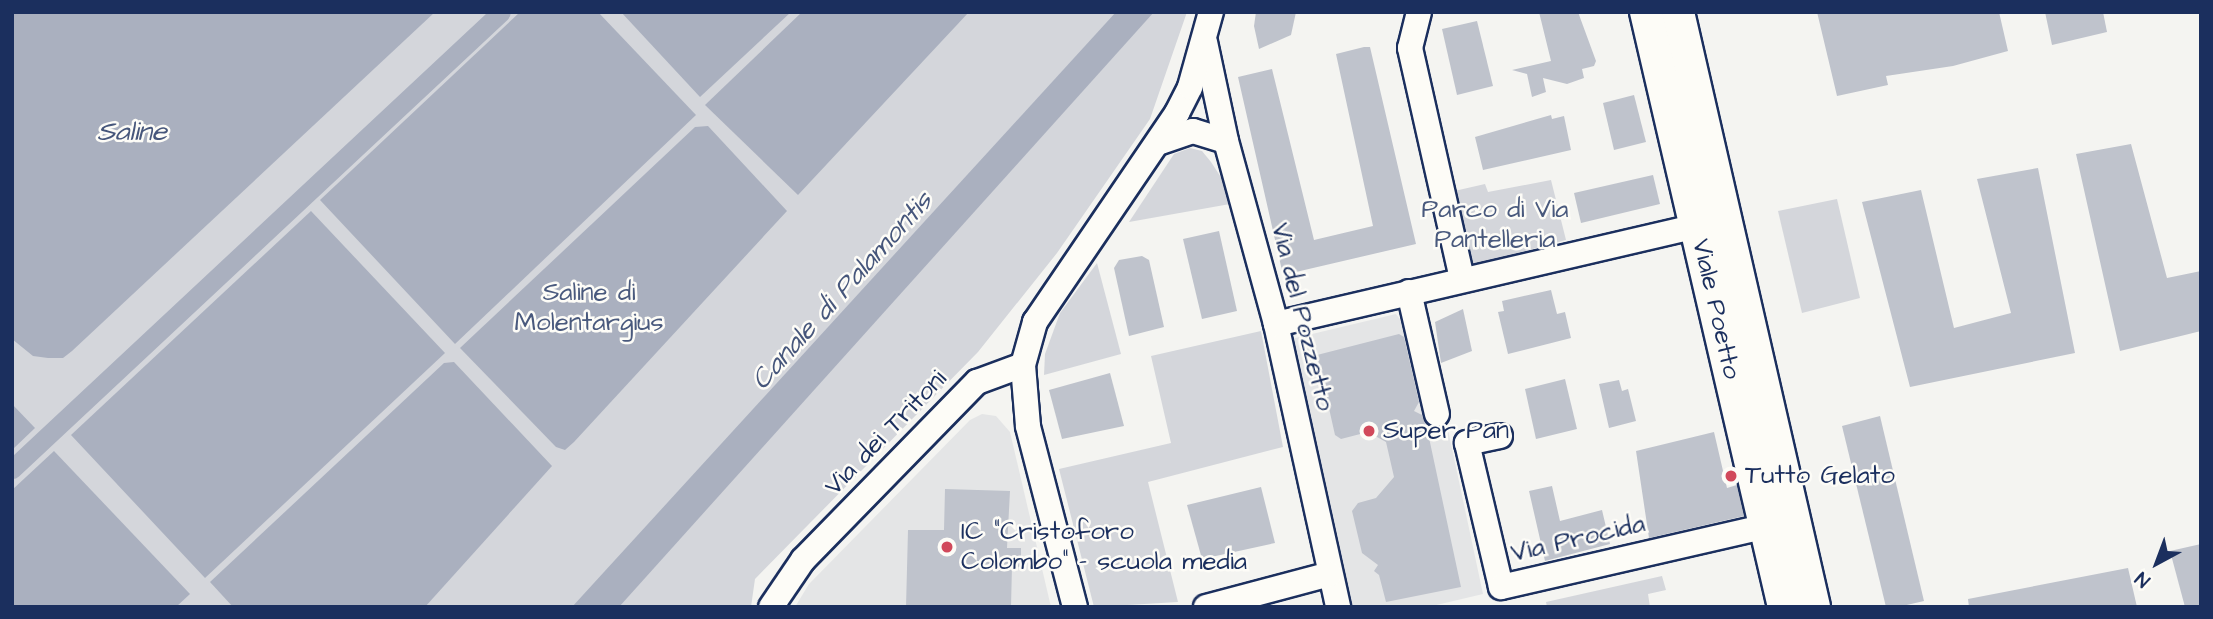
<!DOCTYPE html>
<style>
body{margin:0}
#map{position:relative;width:2213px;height:619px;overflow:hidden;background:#f4f4f1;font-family:"Architects Daughter",sans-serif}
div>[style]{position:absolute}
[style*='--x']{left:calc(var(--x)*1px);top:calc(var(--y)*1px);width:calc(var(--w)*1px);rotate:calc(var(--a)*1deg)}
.built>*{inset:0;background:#e4e5e6}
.green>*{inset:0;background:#d4d6db}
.water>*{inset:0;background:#aab0bf}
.canal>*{height:19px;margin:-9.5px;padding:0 9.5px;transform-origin:9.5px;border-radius:9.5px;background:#aab0bf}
.building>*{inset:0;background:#bfc3cc}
.roads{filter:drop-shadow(2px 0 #1b2f5e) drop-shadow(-2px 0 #1b2f5e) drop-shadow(0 2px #1b2f5e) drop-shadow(0 -2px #1b2f5e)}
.minor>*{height:24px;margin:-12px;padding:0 12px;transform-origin:12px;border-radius:12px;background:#fdfcf7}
.major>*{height:32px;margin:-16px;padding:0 16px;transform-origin:16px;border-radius:16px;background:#fdfcf7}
.dots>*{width:19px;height:19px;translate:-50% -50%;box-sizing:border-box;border:4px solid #fdfcf7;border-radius:50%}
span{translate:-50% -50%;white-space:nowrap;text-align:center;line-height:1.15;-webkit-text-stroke:5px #fdfcf7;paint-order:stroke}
.park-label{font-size:26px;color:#49597d}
.street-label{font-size:26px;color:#1b2f5e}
.poi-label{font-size:26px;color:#1b2f5e}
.left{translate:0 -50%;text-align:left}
.water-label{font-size:28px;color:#46567b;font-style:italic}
.frame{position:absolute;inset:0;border:14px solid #1b2f5e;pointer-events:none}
.north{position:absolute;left:2122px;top:528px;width:70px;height:70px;-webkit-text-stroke:5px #fdfcf7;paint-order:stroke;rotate:221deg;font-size:19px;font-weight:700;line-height:28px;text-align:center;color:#1b2f5e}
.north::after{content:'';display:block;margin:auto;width:24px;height:32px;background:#1b2f5e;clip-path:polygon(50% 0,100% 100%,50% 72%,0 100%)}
</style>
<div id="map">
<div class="built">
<i style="clip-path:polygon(1396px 314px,1405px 326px,1429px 421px,1447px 425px,1483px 594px,1428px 607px,1352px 607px,1287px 340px)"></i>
<i style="clip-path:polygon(982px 414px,996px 416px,1010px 432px,1051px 607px,795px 607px,809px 584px,970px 420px)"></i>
</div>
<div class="green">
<i style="clip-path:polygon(12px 12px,1187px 12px,1150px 119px,1057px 253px,978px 352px,755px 579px,751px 607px,12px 607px)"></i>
<i style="clip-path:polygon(1190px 148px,1202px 151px,1211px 162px,1226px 185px,1230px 204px,1129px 222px,1174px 154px)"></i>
<i style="clip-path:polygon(1551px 180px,1566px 240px,1469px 266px,1450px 192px,1485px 184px,1488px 192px)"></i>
<i style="clip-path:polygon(1837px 199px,1860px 298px,1802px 313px,1778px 211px)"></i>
<i style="clip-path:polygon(1097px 263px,1121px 354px,1044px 375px,1045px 354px,1060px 313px)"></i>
<i style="clip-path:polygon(1261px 331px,1283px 447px,1148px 482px,1178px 602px,1094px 607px,1059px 469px,1171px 443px,1151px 356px)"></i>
<i style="clip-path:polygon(1662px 576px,1666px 590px,1648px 594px,1650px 607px,1547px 607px,1546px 602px)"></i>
</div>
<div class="water">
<i style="clip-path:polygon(12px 12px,435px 12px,72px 351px,63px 358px,48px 358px,33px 356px,12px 339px)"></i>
<i style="clip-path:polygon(520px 12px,598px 12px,696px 115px,455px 344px,320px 200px)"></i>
<i style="clip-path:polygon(621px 12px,791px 12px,700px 97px)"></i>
<i style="clip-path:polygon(802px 12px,969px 12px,798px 195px,705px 105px)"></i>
<i style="clip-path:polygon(1116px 12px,1154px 12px,619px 607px,572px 607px)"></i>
<i style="clip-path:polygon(708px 126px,787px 211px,574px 442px,565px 450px,556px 447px,460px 348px,695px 127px)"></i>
<i style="clip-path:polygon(311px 211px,445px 353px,205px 578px,71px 435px)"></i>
<i style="clip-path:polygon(454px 362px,552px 466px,425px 607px,233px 607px,210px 582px,444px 363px)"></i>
<i style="clip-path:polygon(12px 404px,35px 428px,12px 450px)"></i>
<i style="clip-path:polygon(54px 451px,190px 594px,176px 607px,12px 607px,12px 490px)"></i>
</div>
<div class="canal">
<i style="--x:12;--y:469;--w:669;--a:-43.06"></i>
</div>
<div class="building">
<i style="clip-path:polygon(1256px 12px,1296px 12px,1291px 35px,1259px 49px,1254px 26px)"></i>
<i style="clip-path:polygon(1539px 12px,1578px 12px,1596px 61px,1594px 66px,1582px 69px,1584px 78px,1567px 84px,1543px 78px,1546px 92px,1532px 97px,1527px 74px,1512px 70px,1551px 61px)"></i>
<i style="clip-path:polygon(1817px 12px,1999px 12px,2008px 51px,1953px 66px,1886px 76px,1888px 85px,1837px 96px)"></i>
<i style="clip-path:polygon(2045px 12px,2103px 12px,2107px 32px,2052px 45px)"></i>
<i style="clip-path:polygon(1477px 21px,1493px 86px,1457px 95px,1442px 29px)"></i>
<i style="clip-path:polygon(1364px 47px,1370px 47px,1416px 244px,1283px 275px,1238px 77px,1272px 69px,1314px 240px,1373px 226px,1336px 54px)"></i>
<i style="clip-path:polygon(1634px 95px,1646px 142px,1614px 150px,1603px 103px)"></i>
<i style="clip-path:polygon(1551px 115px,1552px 119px,1564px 116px,1571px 150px,1483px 170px,1475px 137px)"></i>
<i style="clip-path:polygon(2131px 144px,2167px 278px,2201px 271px,2201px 331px,2120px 351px,2076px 154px)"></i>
<i style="clip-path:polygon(2038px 168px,2075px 353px,1910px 387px,1862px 202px,1921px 190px,1954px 328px,2011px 313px,1977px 179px)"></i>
<i style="clip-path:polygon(1653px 175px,1660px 204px,1581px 223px,1574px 193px)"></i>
<i style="clip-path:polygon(1219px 231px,1237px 311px,1202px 319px,1183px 239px)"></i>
<i style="clip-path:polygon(1142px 256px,1149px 260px,1164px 327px,1129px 336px,1114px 268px,1119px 260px)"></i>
<i style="clip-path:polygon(1551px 290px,1557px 314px,1565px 312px,1571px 338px,1508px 354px,1498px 312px,1504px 311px,1502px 301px)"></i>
<i style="clip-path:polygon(1463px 309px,1472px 351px,1441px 363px,1435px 322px)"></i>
<i style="clip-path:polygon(1399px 334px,1404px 337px,1419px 402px,1414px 411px,1422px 415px,1428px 433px,1461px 587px,1386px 602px,1379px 575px,1374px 571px,1378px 565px,1362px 553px,1352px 511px,1358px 503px,1376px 498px,1394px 477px,1386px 442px,1368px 432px,1341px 439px,1335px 435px,1317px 355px)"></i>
<i style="clip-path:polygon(1110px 373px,1124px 426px,1062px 439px,1049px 390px)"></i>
<i style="clip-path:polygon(1565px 379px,1577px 429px,1536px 439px,1525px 389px)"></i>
<i style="clip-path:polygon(1619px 380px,1622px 391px,1628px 389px,1636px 421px,1609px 428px,1599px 384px)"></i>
<i style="clip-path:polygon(1880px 416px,1924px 601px,1898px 607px,1886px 607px,1842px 426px)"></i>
<i style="clip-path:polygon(1714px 432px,1727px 488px,1737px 485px,1744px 516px,1649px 538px,1636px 451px)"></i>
<i style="clip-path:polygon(1552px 486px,1560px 521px,1602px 510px,1610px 544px,1545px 561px,1529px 491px)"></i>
<i style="clip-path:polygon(1261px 487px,1275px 543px,1202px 559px,1187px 505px)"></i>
<i style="clip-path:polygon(945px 489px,1010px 491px,1007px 548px,1021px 548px,1021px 567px,1012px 566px,1011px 607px,906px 607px,908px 530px,944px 530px)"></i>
<i style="clip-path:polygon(2201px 544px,2201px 607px,2185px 607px,2170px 551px)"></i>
<i style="clip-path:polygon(2128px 568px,2137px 607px,1969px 607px,1968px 599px)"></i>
</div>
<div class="roads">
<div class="minor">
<i style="--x:1419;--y:12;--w:37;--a:104"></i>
<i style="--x:1410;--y:48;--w:237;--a:77.3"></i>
<i style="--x:1205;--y:42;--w:101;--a:78"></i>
<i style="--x:1226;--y:141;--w:190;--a:74.7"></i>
<i style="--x:1276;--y:324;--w:290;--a:77.6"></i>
<i style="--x:1158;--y:143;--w:37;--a:-19"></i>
<i style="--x:1193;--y:131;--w:34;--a:17"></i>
<i style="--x:1409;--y:292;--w:125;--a:77.1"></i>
<i style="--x:1276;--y:324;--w:432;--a:-13.1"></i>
<i style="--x:1500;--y:436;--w:34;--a:168"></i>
<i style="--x:1467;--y:443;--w:148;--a:76.7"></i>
<i style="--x:1501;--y:587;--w:270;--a:-12.9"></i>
<i style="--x:771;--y:607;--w:57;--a:-55.8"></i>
<i style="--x:803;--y:560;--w:249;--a:-45.7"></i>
<i style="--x:977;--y:382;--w:49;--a:-20.3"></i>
<i style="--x:1075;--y:607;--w:187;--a:-104.6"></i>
<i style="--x:1028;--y:426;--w:61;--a:-94.7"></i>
<i style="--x:1023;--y:365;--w:45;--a:-74.4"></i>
<i style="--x:1035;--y:322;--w:253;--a:-55.8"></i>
<i style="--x:1177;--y:113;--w:29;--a:-63"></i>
<i style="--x:1190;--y:87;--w:78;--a:-74.4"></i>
<i style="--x:1206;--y:607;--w:128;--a:-14.9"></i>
</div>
<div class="major">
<i style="--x:1646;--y:12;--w:611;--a:76.94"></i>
<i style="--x:1678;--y:12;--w:610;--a:77.12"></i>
</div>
</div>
<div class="dots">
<i style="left:1369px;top:431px;background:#d1495b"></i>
<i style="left:1731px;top:476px;background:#d1495b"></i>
<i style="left:947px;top:547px;background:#d1495b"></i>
</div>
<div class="park-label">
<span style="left:1495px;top:225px">Parco di Via<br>Pantelleria</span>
<span style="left:589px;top:308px">Saline di<br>Molentargius</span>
</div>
<div class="street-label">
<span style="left:1716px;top:309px;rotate:77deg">Viale Poetto</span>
<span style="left:1302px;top:317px;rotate:76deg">Via del Pozzetto</span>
<span style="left:886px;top:433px;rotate:-46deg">Via dei Tritoni</span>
<span style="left:1578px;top:539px;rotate:-13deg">Via Procida</span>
</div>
<div class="poi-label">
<span class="left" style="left:1383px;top:431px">Super Pan</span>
<span class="left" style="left:1745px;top:476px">Tutto Gelato</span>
<span class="left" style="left:961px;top:547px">IC "Cristoforo<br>Colombo" - scuola media</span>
</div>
<div class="water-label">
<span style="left:132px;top:132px">Saline</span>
<span style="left:842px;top:291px;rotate:-48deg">Canale di Palamontis</span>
</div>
<div class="frame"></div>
<div class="north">N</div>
</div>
